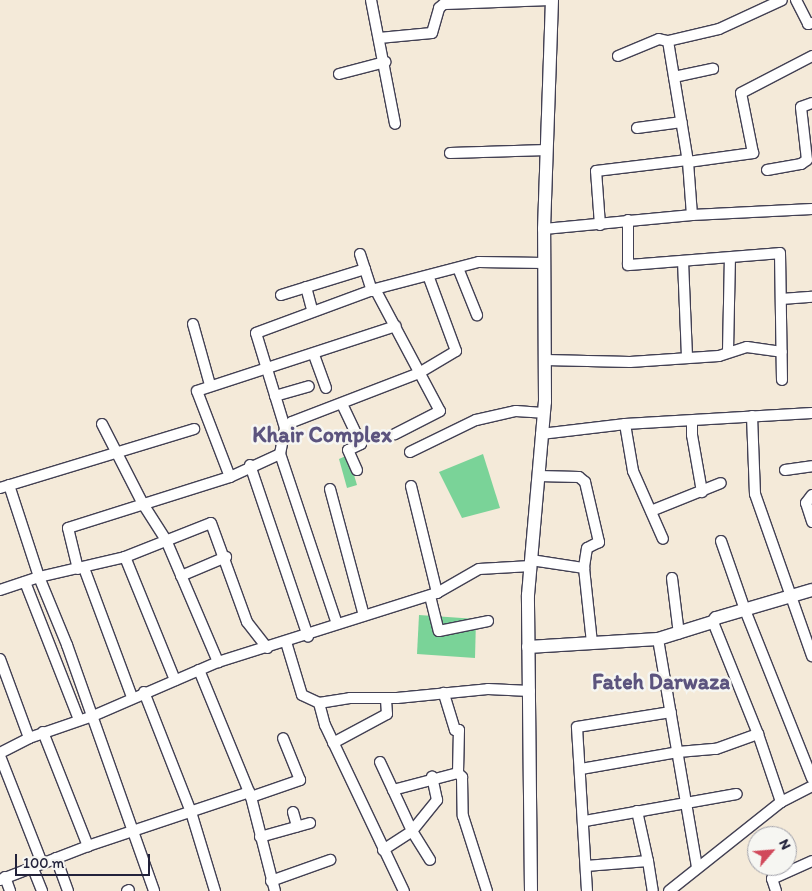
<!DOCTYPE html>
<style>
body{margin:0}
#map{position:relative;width:812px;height:891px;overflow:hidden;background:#f4ead9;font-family:Itim,sans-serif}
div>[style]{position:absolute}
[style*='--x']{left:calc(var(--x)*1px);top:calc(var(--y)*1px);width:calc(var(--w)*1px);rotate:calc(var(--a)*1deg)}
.green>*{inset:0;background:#7ad398}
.roads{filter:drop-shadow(1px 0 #424053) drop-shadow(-1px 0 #424053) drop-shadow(0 1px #424053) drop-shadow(0 -1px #424053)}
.minor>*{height:10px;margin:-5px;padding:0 5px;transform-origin:5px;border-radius:5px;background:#fff}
.tertiary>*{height:12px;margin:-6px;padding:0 6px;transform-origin:6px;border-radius:6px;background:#fff}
span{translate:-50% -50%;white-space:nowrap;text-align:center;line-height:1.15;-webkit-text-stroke:5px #f6f6f2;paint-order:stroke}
.neighbourhood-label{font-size:22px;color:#5c547e;font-weight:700}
.north{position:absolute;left:747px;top:826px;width:50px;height:50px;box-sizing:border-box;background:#f6f6f2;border:1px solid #a1a1a9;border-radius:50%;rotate:63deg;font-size:14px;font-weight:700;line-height:20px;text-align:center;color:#22223b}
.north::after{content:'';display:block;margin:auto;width:18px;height:22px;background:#d1495b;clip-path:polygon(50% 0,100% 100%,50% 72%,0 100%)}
.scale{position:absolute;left:15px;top:854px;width:135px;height:22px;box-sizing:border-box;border:2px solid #22223b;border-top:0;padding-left:6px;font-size:15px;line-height:18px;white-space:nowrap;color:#22223b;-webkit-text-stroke:4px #f6f6f2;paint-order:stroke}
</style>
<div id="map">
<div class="green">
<i style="clip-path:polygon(483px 454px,500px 508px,462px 518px,439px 472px)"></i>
<i style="clip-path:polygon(348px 455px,357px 485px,347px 488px,339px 459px)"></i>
<i style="clip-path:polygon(419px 615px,476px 619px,475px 658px,417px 654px)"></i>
</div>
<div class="roads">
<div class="minor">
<i style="--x:371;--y:0;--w:126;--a:79"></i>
<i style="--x:796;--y:0;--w:27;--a:63"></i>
<i style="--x:808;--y:24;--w:4;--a:-14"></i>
<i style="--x:379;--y:38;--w:53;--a:-5.4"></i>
<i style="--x:432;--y:33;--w:26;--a:-74"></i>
<i style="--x:439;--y:8;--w:6;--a:-39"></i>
<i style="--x:444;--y:4;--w:108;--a:-2.1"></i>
<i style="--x:668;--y:41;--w:123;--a:80.6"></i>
<i style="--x:688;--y:162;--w:53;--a:85.7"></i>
<i style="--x:618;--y:56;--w:44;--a:-22.5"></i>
<i style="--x:659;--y:39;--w:9;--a:13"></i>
<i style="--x:668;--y:41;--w:52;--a:-13.2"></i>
<i style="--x:719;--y:29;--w:69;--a:-24.7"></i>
<i style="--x:339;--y:74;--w:48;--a:-14.6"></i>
<i style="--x:674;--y:77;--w:40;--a:-12"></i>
<i style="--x:637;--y:128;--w:45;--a:-7.6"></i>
<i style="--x:450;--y:153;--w:97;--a:-1.8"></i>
<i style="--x:688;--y:162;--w:66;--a:-7.9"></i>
<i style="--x:753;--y:153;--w:61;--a:-101.3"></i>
<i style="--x:741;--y:93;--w:80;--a:-27.5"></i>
<i style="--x:767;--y:170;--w:35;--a:-10"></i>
<i style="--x:801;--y:164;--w:7;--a:-34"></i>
<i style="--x:807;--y:160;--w:53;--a:-96.5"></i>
<i style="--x:801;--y:107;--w:12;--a:-20"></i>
<i style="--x:628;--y:220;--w:45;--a:90"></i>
<i style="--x:628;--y:265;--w:152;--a:-4.5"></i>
<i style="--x:780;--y:253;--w:127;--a:89.1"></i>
<i style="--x:600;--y:225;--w:54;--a:-94.2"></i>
<i style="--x:596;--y:171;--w:92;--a:-6.9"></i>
<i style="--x:544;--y:229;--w:149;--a:-5.4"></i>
<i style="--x:692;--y:215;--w:120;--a:-2.9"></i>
<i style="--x:360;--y:254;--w:39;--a:72"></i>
<i style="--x:683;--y:261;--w:97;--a:87.6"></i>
<i style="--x:458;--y:268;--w:51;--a:68"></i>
<i style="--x:306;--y:287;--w:24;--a:75"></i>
<i style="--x:375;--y:289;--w:138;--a:62"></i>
<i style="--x:440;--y:411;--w:51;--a:152.9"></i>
<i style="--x:281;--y:295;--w:88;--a:-17.2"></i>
<i style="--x:781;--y:299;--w:31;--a:-4"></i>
<i style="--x:193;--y:324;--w:63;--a:74.4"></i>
<i style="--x:728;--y:351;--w:93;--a:-88.8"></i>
<i style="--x:314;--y:355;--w:35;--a:70"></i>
<i style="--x:545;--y:360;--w:85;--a:1.3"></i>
<i style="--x:630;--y:362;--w:89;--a:-3.9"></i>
<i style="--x:719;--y:356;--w:29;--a:-18"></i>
<i style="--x:747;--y:347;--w:35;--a:8"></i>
<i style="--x:275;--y:396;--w:35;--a:-16"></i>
<i style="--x:342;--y:404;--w:44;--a:64.6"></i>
<i style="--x:361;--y:444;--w:14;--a:155"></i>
<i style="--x:348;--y:450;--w:22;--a:66"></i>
<i style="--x:752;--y:416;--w:78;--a:87.8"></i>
<i style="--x:755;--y:494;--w:172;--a:70.6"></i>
<i style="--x:692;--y:422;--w:13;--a:90"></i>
<i style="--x:692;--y:435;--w:58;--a:80"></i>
<i style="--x:102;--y:424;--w:90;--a:62.9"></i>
<i style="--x:143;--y:504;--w:43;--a:57.4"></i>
<i style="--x:166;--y:540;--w:133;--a:66.9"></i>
<i style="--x:625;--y:424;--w:48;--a:80.3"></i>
<i style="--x:633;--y:471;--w:74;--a:66.2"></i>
<i style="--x:285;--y:428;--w:9;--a:-41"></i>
<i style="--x:292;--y:422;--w:136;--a:-21.1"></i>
<i style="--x:419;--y:373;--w:43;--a:-30.7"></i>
<i style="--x:456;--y:351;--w:78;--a:-110.3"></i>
<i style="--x:541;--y:434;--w:85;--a:-6.8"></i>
<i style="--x:625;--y:424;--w:187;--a:-3.4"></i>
<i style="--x:410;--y:452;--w:73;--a:-25.9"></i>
<i style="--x:476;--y:420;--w:41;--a:-12.7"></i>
<i style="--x:516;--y:411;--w:27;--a:4"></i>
<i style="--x:250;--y:465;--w:181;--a:71.3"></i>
<i style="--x:785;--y:470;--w:27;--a:-8"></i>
<i style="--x:538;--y:476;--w:41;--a:1.4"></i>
<i style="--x:579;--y:477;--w:8;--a:40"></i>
<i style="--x:585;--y:482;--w:62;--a:76.9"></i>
<i style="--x:599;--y:542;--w:13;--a:153"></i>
<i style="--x:587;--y:548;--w:20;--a:99"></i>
<i style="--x:584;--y:568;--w:75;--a:83.9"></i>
<i style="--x:230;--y:477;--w:92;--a:-111"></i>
<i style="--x:197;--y:391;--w:209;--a:-18.1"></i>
<i style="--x:9;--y:485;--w:97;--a:71.9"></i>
<i style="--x:39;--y:577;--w:74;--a:67.6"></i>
<i style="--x:67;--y:645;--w:261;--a:70.5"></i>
<i style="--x:411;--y:486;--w:110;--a:76.3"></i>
<i style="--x:0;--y:488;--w:203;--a:-16.9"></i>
<i style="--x:330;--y:489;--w:131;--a:75"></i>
<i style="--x:812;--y:495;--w:10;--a:127"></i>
<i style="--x:806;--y:503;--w:20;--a:72"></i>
<i style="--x:651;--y:511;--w:75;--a:-21.8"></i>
<i style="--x:721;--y:541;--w:73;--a:70.8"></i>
<i style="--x:745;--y:610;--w:181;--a:68.3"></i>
<i style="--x:125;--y:557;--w:133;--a:67.9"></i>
<i style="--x:531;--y:560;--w:54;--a:8.6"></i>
<i style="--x:84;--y:568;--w:138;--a:69.6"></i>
<i style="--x:78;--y:569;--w:42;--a:-103.7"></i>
<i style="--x:68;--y:528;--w:170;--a:-17.5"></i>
<i style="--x:230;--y:477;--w:55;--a:-24.7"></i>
<i style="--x:181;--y:576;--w:49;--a:-22.9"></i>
<i style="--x:672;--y:578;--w:56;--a:82.9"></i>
<i style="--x:25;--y:582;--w:148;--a:68.6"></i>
<i style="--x:0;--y:590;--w:41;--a:-18.4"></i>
<i style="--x:39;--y:577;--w:88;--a:-13.1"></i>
<i style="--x:125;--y:557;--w:92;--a:-21.6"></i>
<i style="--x:211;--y:523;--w:105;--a:70"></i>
<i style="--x:247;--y:622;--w:33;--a:52"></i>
<i style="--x:430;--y:596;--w:36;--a:76"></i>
<i style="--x:439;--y:631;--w:50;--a:-11.5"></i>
<i style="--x:713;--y:622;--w:121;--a:68.1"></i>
<i style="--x:758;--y:734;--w:72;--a:71.3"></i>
<i style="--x:337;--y:624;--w:179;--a:-108.5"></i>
<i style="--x:280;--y:454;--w:26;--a:-79"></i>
<i style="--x:285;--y:428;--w:99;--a:-107"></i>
<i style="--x:256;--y:333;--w:127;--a:-20.3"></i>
<i style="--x:375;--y:289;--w:107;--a:-14.6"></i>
<i style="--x:479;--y:262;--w:65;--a:0.9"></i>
<i style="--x:658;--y:639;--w:232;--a:80.3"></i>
<i style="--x:286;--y:642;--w:55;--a:73.2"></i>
<i style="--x:302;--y:695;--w:19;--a:25"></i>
<i style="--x:319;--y:703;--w:23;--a:75"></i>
<i style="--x:325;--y:725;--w:184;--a:64.6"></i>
<i style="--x:0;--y:659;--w:84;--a:69.8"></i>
<i style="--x:199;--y:670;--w:137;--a:67.7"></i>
<i style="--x:251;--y:797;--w:97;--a:75.7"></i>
<i style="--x:144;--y:692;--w:129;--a:68.6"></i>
<i style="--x:191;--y:812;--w:83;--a:73.1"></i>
<i style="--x:319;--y:703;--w:31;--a:-9"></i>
<i style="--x:350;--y:698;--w:47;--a:0"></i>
<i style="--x:397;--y:698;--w:91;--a:-5.6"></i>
<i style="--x:488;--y:689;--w:42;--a:2.7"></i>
<i style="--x:43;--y:732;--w:123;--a:68.5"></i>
<i style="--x:333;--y:743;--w:61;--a:-28.2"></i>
<i style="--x:387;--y:714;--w:16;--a:-94"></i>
<i style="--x:0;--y:753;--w:33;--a:-27"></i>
<i style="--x:29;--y:738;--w:68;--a:-19"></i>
<i style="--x:93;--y:716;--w:136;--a:-23.4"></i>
<i style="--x:218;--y:662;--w:230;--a:-17.5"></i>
<i style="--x:437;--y:593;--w:48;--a:-29.7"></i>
<i style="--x:479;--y:569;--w:52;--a:-3.3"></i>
<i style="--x:0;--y:756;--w:115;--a:68.6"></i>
<i style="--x:380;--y:762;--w:31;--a:65"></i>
<i style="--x:393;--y:790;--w:67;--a:-14.7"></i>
<i style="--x:458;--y:773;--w:43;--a:-88.7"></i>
<i style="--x:459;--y:730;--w:4;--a:180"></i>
<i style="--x:455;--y:730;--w:39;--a:-107"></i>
<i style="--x:581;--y:769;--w:98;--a:-9.9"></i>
<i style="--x:678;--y:752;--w:38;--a:-5"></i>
<i style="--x:716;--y:749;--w:45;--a:-19.7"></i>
<i style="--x:458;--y:773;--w:6;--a:45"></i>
<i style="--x:462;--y:777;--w:39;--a:89"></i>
<i style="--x:463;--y:816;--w:79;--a:72.3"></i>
<i style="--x:393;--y:790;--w:45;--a:65.1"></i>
<i style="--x:412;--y:831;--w:40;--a:-51"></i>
<i style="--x:437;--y:800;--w:24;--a:-102"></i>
<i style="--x:251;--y:797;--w:52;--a:-19.1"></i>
<i style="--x:300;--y:780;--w:45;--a:-112"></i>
<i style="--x:637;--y:811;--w:51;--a:77.6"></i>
<i style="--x:293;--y:812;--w:15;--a:74"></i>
<i style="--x:585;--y:821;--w:154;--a:-10.1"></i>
<i style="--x:260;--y:837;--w:52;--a:-15.6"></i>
<i style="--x:383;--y:850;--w:35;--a:-33"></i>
<i style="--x:412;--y:831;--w:34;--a:58"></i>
<i style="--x:56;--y:858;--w:35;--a:70"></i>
<i style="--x:32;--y:866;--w:27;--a:68"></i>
<i style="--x:586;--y:866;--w:62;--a:-4.6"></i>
<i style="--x:648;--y:861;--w:30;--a:81"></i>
<i style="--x:5;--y:877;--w:15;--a:70"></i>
<i style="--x:0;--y:880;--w:94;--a:-21.1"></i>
<i style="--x:88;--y:846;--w:170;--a:-18.5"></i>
<i style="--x:271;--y:881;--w:63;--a:-19.6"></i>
<i style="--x:127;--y:891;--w:2;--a:-27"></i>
<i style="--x:587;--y:891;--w:164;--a:-93.5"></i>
<i style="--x:577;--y:727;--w:95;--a:-9.1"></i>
<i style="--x:669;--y:891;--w:143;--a:-38.5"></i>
<i style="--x:781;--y:802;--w:35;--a:-27"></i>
<i style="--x:776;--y:891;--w:13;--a:-108"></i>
<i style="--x:772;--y:879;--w:44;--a:-24.2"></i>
</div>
<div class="tertiary">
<i style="--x:528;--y:647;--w:130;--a:-3.5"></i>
<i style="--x:658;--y:639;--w:58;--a:-17.2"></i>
<i style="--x:713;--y:622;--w:5;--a:-53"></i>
<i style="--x:716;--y:618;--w:100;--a:-16.3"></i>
<i style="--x:531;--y:891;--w:296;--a:-90.6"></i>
<i style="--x:528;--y:595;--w:194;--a:-85"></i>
<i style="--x:545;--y:402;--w:173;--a:-90.3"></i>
<i style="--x:544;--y:229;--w:229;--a:-88"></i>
</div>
</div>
<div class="neighbourhood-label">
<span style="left:322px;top:435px">Khair Complex</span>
<span style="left:661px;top:682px">Fateh Darwaza</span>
</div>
<div class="north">N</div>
<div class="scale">100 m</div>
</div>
